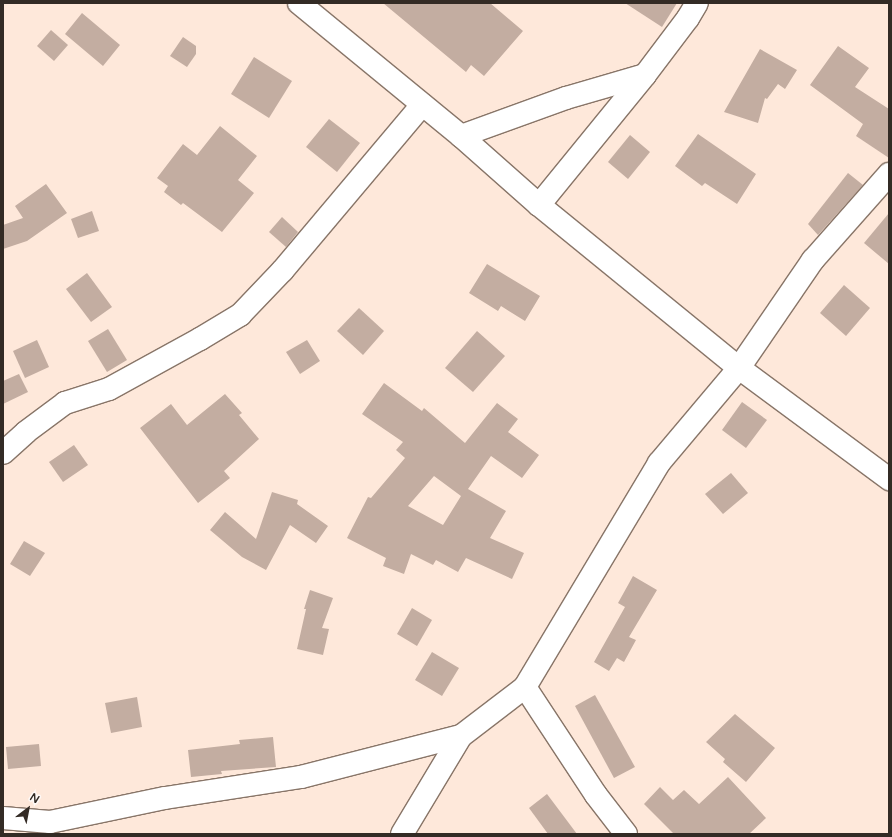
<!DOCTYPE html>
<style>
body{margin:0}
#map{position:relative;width:892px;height:837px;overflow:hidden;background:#fee8da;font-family:"Varela Round",sans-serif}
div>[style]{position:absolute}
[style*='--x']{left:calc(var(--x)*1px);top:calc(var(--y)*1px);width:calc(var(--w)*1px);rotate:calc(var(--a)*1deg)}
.building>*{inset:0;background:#c3ada1}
.roads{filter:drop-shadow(1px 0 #887568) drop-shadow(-1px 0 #887568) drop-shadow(0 1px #887568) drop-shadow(0 -1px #887568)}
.minor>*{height:22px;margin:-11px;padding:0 11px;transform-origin:11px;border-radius:11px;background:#fff}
span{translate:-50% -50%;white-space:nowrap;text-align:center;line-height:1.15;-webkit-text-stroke:3px #fef9f7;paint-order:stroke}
.frame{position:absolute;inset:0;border:4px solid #332b25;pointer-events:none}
.north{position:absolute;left:8px;top:789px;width:40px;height:40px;-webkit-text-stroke:3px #fef9f7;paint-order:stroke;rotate:32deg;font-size:11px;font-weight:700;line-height:16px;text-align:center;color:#332b25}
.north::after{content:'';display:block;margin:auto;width:14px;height:18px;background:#332b25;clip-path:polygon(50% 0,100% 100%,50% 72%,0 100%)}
</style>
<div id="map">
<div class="building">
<i style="clip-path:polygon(383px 3px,490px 3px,523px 31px,484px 76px,471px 65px,466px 72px)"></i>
<i style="clip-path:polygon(625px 3px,677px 3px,662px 27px)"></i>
<i style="clip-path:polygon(82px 13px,120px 45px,103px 66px,65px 34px)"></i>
<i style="clip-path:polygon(51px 30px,68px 45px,54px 61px,37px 46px)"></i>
<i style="clip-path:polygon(183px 37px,196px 46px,196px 54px,187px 67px,170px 56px)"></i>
<i style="clip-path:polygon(838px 46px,869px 68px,855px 87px,889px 109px,889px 158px,856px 136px,863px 124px,810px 85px)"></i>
<i style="clip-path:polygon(760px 49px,797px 70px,785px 89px,778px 84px,767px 99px,765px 98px,758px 123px,724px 112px)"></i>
<i style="clip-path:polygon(254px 57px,292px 81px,269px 118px,231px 94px)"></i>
<i style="clip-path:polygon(329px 119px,360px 143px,337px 172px,306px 147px)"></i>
<i style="clip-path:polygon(220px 126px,257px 156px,238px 180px,254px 193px,222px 232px,183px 203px,181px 205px,164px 192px,168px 186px,157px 178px,183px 144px,197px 155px)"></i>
<i style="clip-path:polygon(698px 134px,756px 174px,737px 204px,705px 183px,702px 186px,675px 166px)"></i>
<i style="clip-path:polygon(630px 135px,650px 152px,628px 179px,608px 162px)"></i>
<i style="clip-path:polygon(848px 173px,863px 185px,818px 235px,808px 224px)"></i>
<i style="clip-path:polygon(46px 184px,67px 213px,27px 241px,3px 249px,3px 225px,23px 218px,15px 206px)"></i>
<i style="clip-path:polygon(92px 211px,99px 231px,78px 238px,71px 219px)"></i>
<i style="clip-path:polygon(889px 213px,889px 264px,864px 243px)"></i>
<i style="clip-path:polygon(282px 217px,298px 232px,286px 247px,269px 232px)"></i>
<i style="clip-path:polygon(487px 264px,540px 296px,525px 321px,501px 306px,498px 311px,469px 293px)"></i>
<i style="clip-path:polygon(87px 273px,112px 307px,91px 322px,66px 289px)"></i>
<i style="clip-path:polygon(844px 285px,870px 308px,846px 336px,820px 313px)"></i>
<i style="clip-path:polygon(359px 308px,384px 331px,363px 355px,337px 331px)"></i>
<i style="clip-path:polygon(108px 329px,127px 360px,107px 372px,88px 341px)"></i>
<i style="clip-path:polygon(477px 331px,505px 356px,473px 392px,445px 368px)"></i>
<i style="clip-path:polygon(37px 340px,49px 367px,25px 378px,13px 351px)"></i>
<i style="clip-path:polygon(307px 340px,320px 361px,300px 374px,286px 352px)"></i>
<i style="clip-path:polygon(19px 374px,28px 392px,3px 404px,3px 381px)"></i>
<i style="clip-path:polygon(evenodd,384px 383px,422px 411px,424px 408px,465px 443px,497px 403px,518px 419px,508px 432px,539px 455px,522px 478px,491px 456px,468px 489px,506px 511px,490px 538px,524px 553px,512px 579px,466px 558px,458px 572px,436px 560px,433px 565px,411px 554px,404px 574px,383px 566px,386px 558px,347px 538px,368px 497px,371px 498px,405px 458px,396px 450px,403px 442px,362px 414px,384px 383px,434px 476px,461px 496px,443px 525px,408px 506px,434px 476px)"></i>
<i style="clip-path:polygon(225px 394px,242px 413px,239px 415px,259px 439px,224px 471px,230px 478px,198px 503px,140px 428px,171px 404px,187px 425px)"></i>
<i style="clip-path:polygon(742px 402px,767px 420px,746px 448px,722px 430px)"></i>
<i style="clip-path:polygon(74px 445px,88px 465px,63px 482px,49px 462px)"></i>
<i style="clip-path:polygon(731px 473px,748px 493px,723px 514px,705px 494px)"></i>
<i style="clip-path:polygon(272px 492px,298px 500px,297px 504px,328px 526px,316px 543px,290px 525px,266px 570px,242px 557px,210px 530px,225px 512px,256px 539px)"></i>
<i style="clip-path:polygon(24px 541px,45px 553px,30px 576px,10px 564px)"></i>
<i style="clip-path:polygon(633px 576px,657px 590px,629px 637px,636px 640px,624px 662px,617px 658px,609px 671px,594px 662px,625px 607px,618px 603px)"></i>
<i style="clip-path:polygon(310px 590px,333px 598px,322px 628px,329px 629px,323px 655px,297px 649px,306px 609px,304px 609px)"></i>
<i style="clip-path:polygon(412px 608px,432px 620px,417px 646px,397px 634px)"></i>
<i style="clip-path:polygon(432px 652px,459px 668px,442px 696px,415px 680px)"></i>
<i style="clip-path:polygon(595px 695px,635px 767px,614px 778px,575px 706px)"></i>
<i style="clip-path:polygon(137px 697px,142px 727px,111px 733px,105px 703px)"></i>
<i style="clip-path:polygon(735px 714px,775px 748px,746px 782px,723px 762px,725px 759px,706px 742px)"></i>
<i style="clip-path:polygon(273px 737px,276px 767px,221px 771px,222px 774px,191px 777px,188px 750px,240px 744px,239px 740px)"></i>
<i style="clip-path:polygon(39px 744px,41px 766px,8px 769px,6px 747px)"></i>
<i style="clip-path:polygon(728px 777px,766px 818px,749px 834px,674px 834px,644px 804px,660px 787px,673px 800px,684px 790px,699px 804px)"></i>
<i style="clip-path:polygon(547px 794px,577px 834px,548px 834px,529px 808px)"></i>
</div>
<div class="roads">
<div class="minor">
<i style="--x:299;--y:3;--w:210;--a:39.4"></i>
<i style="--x:461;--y:136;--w:104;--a:41.5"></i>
<i style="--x:539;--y:205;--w:258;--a:39.2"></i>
<i style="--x:739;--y:368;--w:187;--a:36.5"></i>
<i style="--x:645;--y:75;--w:71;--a:-53"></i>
<i style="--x:688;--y:18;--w:17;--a:-59"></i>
<i style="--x:461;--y:136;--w:112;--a:-19.9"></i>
<i style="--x:566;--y:98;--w:82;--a:-16.2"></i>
<i style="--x:645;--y:75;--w:168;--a:129.2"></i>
<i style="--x:3;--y:453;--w:31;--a:-42"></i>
<i style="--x:26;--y:432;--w:49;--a:-36.6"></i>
<i style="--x:65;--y:403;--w:46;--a:-17.7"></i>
<i style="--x:109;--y:389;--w:104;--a:-28.8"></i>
<i style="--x:200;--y:339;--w:47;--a:-31"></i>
<i style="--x:240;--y:315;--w:62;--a:-46.3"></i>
<i style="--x:283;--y:270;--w:216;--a:-49.9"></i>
<i style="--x:525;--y:687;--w:129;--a:56.7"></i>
<i style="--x:596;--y:795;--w:49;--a:52.4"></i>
<i style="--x:3;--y:818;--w:47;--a:4.9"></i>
<i style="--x:50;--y:822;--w:117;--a:-11.8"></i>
<i style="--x:165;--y:798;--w:138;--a:-8.8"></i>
<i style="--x:301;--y:777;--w:165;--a:-14.4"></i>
<i style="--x:402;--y:834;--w:114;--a:-59"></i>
<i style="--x:461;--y:736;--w:81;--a:-37.4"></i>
<i style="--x:525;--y:687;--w:261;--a:-59.1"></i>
<i style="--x:659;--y:463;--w:124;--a:-49.9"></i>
<i style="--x:739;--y:368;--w:131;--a:-55.6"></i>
<i style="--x:813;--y:260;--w:115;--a:-48.5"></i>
</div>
</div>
<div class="frame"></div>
<div class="north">N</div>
</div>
